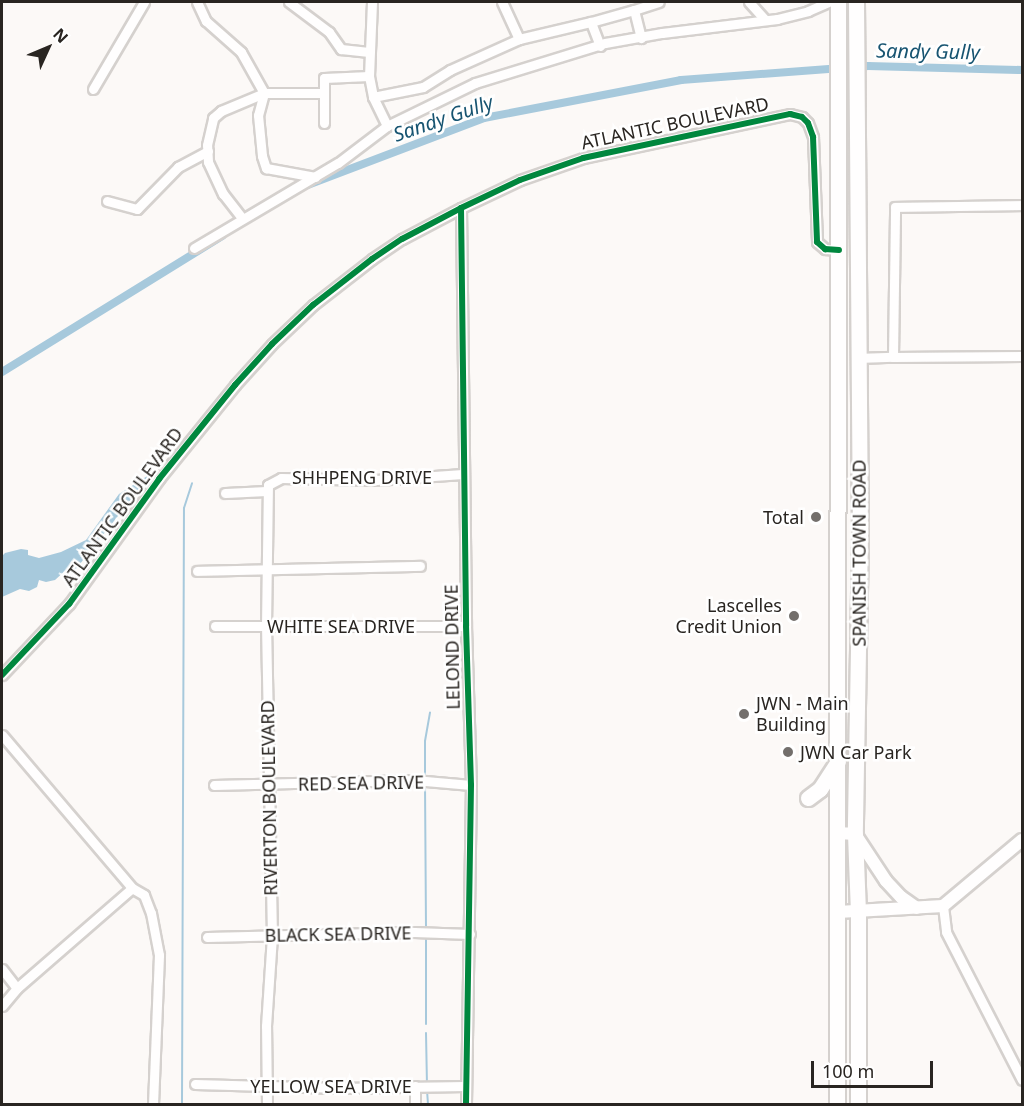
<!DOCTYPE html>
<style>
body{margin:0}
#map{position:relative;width:1024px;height:1106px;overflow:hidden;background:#fcf9f7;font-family:"Noto Sans",sans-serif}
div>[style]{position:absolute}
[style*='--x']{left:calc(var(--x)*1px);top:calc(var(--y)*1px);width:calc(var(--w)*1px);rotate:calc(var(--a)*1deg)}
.water>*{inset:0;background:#a7c9dc}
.stream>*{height:2px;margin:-1px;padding:0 1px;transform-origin:1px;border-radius:1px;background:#a7c9dc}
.canal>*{height:8px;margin:-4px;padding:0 4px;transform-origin:4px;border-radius:4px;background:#a7c9dc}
.roads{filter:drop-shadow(2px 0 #d5d1ce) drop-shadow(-2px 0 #d5d1ce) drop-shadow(0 2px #d5d1ce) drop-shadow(0 -2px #d5d1ce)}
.minor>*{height:9px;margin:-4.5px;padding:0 4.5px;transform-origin:4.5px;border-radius:4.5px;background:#fffefe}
.tertiary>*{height:12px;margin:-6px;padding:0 6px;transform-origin:6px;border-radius:6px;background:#fffefe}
.trunk>*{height:15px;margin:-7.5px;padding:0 7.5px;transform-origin:7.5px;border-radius:7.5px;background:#fffefe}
.cycleway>*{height:6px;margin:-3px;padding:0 3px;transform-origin:3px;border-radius:3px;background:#00873e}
.dots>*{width:16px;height:16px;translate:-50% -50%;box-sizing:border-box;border:3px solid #fff;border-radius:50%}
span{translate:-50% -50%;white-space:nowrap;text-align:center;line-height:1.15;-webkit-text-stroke:5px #fff;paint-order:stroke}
.street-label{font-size:18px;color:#292521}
.poi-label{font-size:18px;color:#292521}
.right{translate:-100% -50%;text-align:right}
.left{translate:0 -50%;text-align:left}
.water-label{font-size:20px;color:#175471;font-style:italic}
.frame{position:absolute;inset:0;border:3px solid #292521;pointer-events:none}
.north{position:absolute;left:18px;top:18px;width:60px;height:60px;-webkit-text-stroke:4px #fff;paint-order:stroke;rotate:46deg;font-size:16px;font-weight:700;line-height:24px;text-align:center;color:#292521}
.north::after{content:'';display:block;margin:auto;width:21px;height:27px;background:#292521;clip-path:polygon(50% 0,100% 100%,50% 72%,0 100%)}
.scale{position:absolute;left:811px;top:1061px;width:122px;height:27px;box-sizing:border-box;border:3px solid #292521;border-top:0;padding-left:8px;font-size:18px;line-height:21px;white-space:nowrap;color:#292521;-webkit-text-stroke:4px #fff;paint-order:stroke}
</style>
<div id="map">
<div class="water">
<i style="clip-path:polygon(152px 473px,76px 569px,66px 570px,55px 580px,46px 582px,39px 580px,37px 587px,29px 591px,20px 589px,2px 597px,2px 556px,5px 553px,21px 549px,28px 550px,28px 555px,39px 558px,61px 552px,86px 540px,119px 494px)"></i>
</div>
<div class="stream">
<i style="--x:425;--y:778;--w:37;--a:-90"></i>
<i style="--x:425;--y:741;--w:29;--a:-80"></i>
<i style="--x:425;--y:784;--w:147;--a:89.6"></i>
<i style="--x:426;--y:1024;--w:87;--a:-90"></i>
<i style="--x:426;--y:1033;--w:51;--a:88.9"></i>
<i style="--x:427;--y:1090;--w:14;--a:86"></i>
<i style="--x:182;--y:1104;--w:596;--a:-89.81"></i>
<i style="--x:184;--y:508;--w:26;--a:-72"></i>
</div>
<div class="canal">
<i style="--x:305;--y:186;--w:191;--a:-20.8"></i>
<i style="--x:484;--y:118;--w:201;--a:-10.9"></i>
<i style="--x:681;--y:80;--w:188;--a:-4.3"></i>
<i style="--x:868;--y:66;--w:154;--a:1.5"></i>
<i style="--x:2;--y:372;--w:259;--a:-31.7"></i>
</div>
<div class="roads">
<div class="minor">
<i style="--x:197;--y:2;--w:21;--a:65"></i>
<i style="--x:206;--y:21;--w:47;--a:41.5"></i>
<i style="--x:241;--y:52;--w:47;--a:60.7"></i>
<i style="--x:264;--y:93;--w:23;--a:105"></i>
<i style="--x:258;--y:115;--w:41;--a:84.4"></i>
<i style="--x:262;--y:156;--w:13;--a:72"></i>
<i style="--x:266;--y:168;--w:50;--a:10.4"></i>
<i style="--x:289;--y:2;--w:50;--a:36.9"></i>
<i style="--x:329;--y:32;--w:21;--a:55"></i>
<i style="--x:341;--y:49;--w:28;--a:6"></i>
<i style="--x:372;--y:2;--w:74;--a:92.3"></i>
<i style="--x:369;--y:76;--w:21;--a:79"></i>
<i style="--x:373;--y:97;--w:32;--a:64"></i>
<i style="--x:502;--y:2;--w:41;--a:65.3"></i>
<i style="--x:749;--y:2;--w:24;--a:48"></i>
<i style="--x:634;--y:10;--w:26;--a:-18"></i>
<i style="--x:600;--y:46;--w:26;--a:-111"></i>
<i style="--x:591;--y:22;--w:45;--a:-15.6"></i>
<i style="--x:634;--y:10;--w:29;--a:76"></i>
<i style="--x:93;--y:89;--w:101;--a:-59.6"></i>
<i style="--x:373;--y:97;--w:51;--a:-11.3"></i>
<i style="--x:423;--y:87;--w:32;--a:-32"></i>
<i style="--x:450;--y:70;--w:76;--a:-24.2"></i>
<i style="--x:519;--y:39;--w:74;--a:-13.3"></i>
<i style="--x:324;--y:123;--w:45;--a:-90"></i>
<i style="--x:324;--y:78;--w:45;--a:-2.5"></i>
<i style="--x:107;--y:201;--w:31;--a:15"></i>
<i style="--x:137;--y:209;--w:59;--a:-45.7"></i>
<i style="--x:178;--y:167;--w:34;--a:-28"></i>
<i style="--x:461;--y:208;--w:418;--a:89.3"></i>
<i style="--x:466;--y:626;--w:159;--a:88.2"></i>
<i style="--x:471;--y:785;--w:319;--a:90.9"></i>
<i style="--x:242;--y:218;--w:31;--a:-128"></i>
<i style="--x:223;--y:194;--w:35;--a:-115"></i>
<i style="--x:208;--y:162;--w:17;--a:-93"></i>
<i style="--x:207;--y:145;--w:28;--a:-77"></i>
<i style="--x:213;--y:118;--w:11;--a:-41"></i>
<i style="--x:221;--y:111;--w:47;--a:-22.7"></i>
<i style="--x:264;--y:93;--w:60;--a:0"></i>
<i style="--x:194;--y:248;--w:167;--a:-30.6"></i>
<i style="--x:338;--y:163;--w:61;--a:-37.1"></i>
<i style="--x:387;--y:126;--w:98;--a:-26"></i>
<i style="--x:475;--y:83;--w:136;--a:-17.1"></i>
<i style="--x:605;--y:43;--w:58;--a:-10"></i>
<i style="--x:662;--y:33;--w:116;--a:-6.9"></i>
<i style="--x:777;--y:19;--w:32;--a:-14"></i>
<i style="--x:808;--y:11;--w:22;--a:-24"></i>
<i style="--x:893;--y:357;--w:129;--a:-0.4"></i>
<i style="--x:857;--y:358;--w:36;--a:-2"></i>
<i style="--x:893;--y:357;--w:150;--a:-89.2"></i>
<i style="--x:895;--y:207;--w:127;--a:-0.9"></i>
<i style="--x:225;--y:493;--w:42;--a:-2.7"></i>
<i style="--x:197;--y:571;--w:223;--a:-1.3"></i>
<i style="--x:215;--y:626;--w:251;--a:0"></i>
<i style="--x:2;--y:675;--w:98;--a:-46.7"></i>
<i style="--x:69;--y:604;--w:154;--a:-54.2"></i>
<i style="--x:159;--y:479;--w:121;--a:-51"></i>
<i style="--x:235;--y:385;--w:55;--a:-47.9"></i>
<i style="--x:272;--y:344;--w:57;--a:-43.6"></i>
<i style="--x:313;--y:305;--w:75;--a:-37.9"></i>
<i style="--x:372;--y:259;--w:36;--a:-34"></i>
<i style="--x:402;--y:239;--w:67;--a:-27.7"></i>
<i style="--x:461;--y:208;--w:65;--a:-25.4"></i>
<i style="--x:520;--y:180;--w:67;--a:-19.2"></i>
<i style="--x:583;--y:158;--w:212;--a:-12"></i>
<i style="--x:790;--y:114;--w:12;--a:14"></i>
<i style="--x:802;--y:117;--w:8;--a:45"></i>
<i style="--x:808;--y:123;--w:15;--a:70"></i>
<i style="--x:813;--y:137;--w:105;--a:87.8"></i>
<i style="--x:817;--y:242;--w:11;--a:41"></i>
<i style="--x:825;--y:249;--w:14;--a:4"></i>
<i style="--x:2;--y:735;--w:201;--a:49.6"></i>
<i style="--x:132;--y:888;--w:14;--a:30"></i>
<i style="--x:144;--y:895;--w:19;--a:69"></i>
<i style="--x:151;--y:913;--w:43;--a:79.2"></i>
<i style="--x:159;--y:955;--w:149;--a:92.3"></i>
<i style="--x:214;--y:785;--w:200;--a:-1.4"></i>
<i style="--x:414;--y:780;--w:57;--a:5"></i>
<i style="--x:943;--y:906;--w:26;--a:83"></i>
<i style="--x:946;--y:932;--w:166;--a:62.8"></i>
<i style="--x:207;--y:937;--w:207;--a:-1.4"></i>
<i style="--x:414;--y:932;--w:56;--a:2"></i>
<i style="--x:2;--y:969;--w:24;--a:52"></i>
<i style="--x:2;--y:1006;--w:23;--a:-50"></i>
<i style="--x:17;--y:988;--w:152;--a:-41"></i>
<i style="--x:195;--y:1084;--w:145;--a:1.6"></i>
<i style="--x:340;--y:1088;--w:126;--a:-0.9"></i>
<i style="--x:415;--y:1086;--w:18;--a:90"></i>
<i style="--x:267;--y:1104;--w:78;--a:-90.7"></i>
<i style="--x:266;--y:1026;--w:90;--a:-86.2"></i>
<i style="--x:272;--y:936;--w:310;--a:-91.1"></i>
<i style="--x:266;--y:626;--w:141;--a:-89.2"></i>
<i style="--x:268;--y:485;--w:15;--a:-28"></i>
<i style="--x:281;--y:478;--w:95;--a:1.2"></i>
<i style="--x:376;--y:480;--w:87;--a:-3.9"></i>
</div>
<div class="tertiary">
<i style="--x:838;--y:833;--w:17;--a:3"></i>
<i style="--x:855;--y:834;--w:56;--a:56.6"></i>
<i style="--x:886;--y:881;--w:22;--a:47"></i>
<i style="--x:901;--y:897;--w:19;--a:35"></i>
<i style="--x:838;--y:912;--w:105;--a:-3.3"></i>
<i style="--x:943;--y:906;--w:103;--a:-39.9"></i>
</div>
<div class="trunk">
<i style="--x:856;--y:2;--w:533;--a:89.57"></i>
<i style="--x:860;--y:535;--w:299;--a:91"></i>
<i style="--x:855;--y:834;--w:77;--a:87.8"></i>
<i style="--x:858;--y:911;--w:193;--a:90"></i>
<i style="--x:808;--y:798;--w:15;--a:-37"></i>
<i style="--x:820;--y:789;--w:33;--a:-57"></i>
<i style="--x:837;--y:1104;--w:1102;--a:-89.95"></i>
</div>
</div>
<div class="cycleway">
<i style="--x:461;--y:208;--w:418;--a:89.3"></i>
<i style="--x:466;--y:626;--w:159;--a:88.2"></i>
<i style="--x:471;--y:785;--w:319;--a:90.9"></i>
<i style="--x:2;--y:675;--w:98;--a:-46.7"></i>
<i style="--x:69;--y:604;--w:154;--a:-54.2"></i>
<i style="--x:159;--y:479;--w:121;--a:-51"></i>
<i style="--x:235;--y:385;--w:55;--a:-47.9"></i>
<i style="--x:272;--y:344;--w:57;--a:-43.6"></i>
<i style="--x:313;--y:305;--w:75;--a:-37.9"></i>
<i style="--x:372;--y:259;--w:36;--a:-34"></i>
<i style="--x:402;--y:239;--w:67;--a:-27.7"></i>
<i style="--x:461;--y:208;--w:65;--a:-25.4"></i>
<i style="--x:520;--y:180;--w:67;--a:-19.2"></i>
<i style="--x:583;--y:158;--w:212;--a:-12"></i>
<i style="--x:790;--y:114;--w:12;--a:14"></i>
<i style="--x:802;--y:117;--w:8;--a:45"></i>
<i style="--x:808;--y:123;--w:15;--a:70"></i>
<i style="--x:813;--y:137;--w:105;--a:87.8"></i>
<i style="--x:817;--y:242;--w:11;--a:41"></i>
<i style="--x:825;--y:249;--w:14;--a:4"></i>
</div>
<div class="dots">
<i style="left:816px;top:517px;background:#736f6c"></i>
<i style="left:794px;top:616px;background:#736f6c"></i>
<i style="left:744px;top:714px;background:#736f6c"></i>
<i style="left:788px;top:752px;background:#736f6c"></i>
</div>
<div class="street-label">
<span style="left:675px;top:123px;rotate:-12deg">ATLANTIC BOULEVARD</span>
<span style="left:362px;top:477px">SHHPENG DRIVE</span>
<span style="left:122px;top:507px;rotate:-54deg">ATLANTIC BOULEVARD</span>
<span style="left:859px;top:553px;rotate:-90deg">SPANISH TOWN ROAD</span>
<span style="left:341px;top:626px">WHITE SEA DRIVE</span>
<span style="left:452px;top:647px;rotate:-91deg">LELOND DRIVE</span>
<span style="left:361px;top:783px;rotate:-1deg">RED SEA DRIVE</span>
<span style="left:269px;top:798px;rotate:-91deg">RIVERTON BOULEVARD</span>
<span style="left:338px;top:934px;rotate:-1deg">BLACK SEA DRIVE</span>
<span style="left:331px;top:1086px">YELLOW SEA DRIVE</span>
</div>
<div class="poi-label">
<span class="right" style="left:804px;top:517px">Total</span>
<span class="right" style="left:782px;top:616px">Lascelles<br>Credit Union</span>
<span class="left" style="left:756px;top:714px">JWN - Main<br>Building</span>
<span class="left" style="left:800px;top:752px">JWN Car Park</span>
</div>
<div class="water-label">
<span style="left:928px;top:51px;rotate:1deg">Sandy Gully</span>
<span style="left:443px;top:118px;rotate:-19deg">Sandy Gully</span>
</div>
<div class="frame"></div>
<div class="north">N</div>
<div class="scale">100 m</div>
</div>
